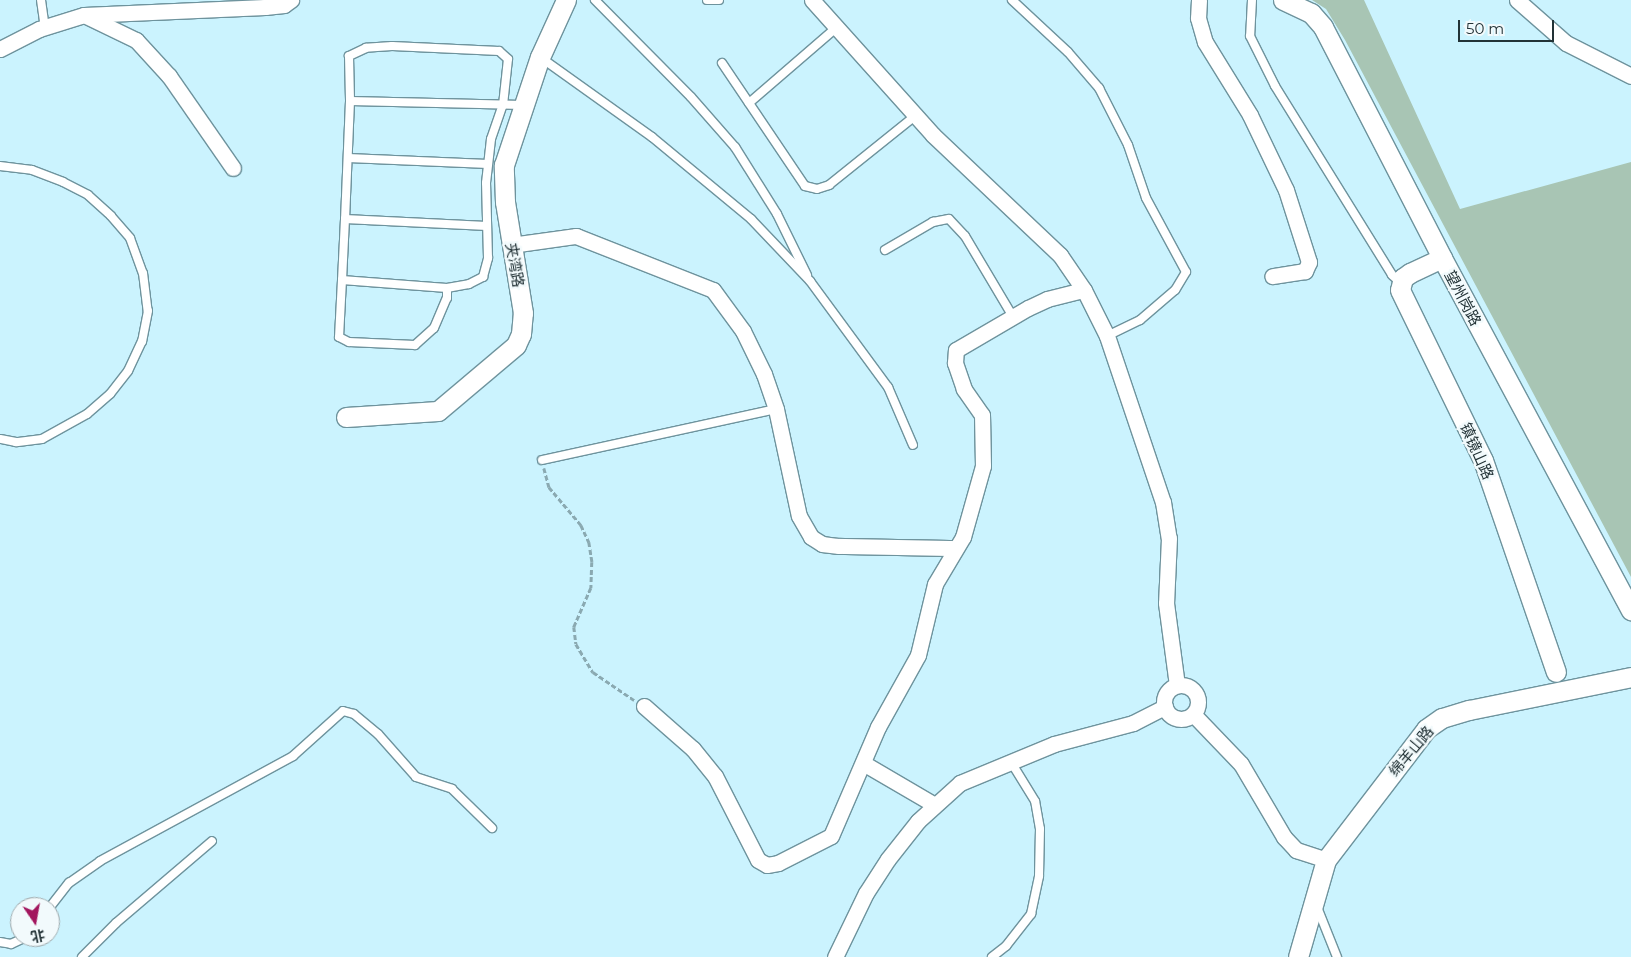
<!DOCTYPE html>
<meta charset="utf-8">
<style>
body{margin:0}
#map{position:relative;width:1631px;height:957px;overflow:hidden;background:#cbf3fe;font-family:Montserrat,"Noto Sans SC",sans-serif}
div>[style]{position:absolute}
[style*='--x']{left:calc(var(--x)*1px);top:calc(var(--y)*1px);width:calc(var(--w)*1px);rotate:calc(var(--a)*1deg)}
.green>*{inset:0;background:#a8c5b4}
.path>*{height:2.5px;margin-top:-1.25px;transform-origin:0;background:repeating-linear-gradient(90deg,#8aa9b1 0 5px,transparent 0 7.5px)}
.roads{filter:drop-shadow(1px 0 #6e939d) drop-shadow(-1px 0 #6e939d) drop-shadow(0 1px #6e939d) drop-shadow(0 -1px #6e939d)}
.service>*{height:8px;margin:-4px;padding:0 4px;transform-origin:4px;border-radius:4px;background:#fff}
.minor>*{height:15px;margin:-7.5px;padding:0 7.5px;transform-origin:7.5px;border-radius:7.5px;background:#fff}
.minor>.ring{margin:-7.5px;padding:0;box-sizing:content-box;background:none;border:15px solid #fff;border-radius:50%}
.tertiary>*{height:19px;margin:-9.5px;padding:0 9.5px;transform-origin:9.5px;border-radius:9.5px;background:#fff}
span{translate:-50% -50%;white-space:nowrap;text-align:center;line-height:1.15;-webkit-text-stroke:4.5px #f2fafc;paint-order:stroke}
.street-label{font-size:15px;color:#223236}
.north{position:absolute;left:10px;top:897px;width:50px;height:50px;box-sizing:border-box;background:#f2fafc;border:1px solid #9faaad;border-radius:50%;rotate:168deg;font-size:14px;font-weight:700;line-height:20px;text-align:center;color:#223236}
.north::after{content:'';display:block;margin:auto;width:18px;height:22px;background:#a2165e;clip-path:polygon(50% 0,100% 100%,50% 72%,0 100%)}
.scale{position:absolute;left:1458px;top:20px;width:96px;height:22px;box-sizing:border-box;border:2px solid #223236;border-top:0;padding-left:6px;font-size:15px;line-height:18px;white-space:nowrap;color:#223236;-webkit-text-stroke:4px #f2fafc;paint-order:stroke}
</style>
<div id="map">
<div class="green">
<i style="clip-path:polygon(1312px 0,1364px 0,1460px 209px,1631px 162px,1631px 577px,1345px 40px,1326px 9px)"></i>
</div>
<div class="path">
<i style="--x:544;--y:468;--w:20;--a:75"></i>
<i style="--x:549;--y:487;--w:50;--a:49.9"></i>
<i style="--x:581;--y:525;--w:19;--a:65"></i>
<i style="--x:589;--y:542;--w:20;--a:81"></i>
<i style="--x:592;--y:562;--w:26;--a:92"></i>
<i style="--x:591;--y:588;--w:43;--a:113.6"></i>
<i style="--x:574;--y:627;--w:17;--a:83"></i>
<i style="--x:576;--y:644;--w:33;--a:59"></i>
<i style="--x:593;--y:672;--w:50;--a:34.3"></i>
</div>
<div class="roads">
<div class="service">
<i style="--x:41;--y:0;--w:27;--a:82"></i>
<i style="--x:595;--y:0;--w:136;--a:45.3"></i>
<i style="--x:691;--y:97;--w:67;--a:48.7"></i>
<i style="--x:735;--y:147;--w:79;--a:57.9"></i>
<i style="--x:777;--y:214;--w:68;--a:63.8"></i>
<i style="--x:707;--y:0;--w:12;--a:0"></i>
<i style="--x:1012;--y:0;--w:76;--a:42.9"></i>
<i style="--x:1068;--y:52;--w:48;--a:49.3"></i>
<i style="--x:1099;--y:88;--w:64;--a:63"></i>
<i style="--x:1128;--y:145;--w:56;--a:71.2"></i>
<i style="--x:1146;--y:198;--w:84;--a:61.6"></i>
<i style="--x:1186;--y:272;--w:21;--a:121"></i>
<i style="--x:1175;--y:290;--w:46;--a:139.4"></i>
<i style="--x:1140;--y:320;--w:37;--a:154"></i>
<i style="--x:1252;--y:0;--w:36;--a:93"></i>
<i style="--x:1250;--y:36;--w:56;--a:63.4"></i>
<i style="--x:1275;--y:86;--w:222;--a:58.2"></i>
<i style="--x:1392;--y:275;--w:12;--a:42"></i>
<i style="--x:540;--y:57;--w:138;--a:35.5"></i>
<i style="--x:652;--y:137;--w:129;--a:39.6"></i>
<i style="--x:751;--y:219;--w:86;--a:46.4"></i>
<i style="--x:810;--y:281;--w:132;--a:53.7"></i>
<i style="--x:888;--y:387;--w:63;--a:66.7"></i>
<i style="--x:722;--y:63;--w:148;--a:56"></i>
<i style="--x:805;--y:186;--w:12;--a:14"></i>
<i style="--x:817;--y:189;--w:13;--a:-18"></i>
<i style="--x:829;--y:185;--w:110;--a:-38.7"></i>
<i style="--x:350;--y:101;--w:173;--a:1.3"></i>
<i style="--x:749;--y:103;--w:115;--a:-40.8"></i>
<i style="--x:348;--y:158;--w:140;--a:2.5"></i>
<i style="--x:0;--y:166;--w:32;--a:7"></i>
<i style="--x:32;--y:170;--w:33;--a:21"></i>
<i style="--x:63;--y:182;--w:28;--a:27"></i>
<i style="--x:88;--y:195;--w:31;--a:42"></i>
<i style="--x:111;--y:216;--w:29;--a:49"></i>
<i style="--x:130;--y:238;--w:37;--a:70"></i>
<i style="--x:143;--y:273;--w:38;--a:83"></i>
<i style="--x:148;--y:311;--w:31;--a:101"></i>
<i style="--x:142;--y:341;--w:33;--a:115"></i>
<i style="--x:128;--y:371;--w:29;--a:128"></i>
<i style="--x:110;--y:394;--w:30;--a:139"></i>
<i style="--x:87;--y:414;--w:51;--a:150.9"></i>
<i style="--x:42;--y:439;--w:26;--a:173"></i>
<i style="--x:16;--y:442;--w:16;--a:-169"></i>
<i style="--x:345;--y:219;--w:142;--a:2.8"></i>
<i style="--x:885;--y:250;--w:56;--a:-30.3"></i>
<i style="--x:933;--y:222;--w:16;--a:-11"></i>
<i style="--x:949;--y:219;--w:23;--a:47"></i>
<i style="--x:965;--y:236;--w:94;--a:59.3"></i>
<i style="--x:342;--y:280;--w:105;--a:4.4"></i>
<i style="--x:447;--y:288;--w:22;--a:-10"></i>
<i style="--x:469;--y:284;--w:16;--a:-27"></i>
<i style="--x:483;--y:277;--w:20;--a:-75"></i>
<i style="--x:488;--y:258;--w:75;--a:-91.5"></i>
<i style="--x:486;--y:183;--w:44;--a:-83.5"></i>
<i style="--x:491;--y:139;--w:36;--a:-71"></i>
<i style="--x:503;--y:105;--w:46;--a:-83.8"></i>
<i style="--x:508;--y:59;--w:12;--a:-138"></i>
<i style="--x:499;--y:51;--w:107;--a:-177.3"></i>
<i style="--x:392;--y:46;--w:26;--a:176"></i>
<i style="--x:366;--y:48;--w:19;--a:155"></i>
<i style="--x:349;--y:56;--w:45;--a:88.7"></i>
<i style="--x:350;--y:101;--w:118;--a:92.4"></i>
<i style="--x:345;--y:219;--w:61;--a:92.8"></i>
<i style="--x:342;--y:280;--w:57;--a:93"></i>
<i style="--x:339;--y:337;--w:11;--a:27"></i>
<i style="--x:349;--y:342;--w:66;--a:2.6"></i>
<i style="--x:415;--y:345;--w:25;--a:-42"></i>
<i style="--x:434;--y:328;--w:33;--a:-67"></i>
<i style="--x:447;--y:298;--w:10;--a:-90"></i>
<i style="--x:542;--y:460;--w:239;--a:-12.3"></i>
<i style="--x:50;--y:907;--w:31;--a:-52"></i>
<i style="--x:69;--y:883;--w:38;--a:-35"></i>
<i style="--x:100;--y:861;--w:220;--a:-28.5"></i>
<i style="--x:293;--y:756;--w:67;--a:-42"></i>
<i style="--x:343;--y:711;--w:11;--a:15"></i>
<i style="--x:354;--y:714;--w:31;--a:40"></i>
<i style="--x:378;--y:734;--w:57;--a:48.5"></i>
<i style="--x:416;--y:777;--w:38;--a:18"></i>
<i style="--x:452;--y:789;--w:56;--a:44.3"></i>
<i style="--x:1317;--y:907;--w:54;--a:68.2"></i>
<i style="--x:0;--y:942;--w:11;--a:10"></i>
<i style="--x:11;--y:944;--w:17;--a:-25"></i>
<i style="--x:82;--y:957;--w:48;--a:-45"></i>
<i style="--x:116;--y:923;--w:126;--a:-40.5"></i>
<i style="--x:992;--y:957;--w:18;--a:-38"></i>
<i style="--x:1006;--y:946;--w:41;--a:-52"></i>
<i style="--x:1031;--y:914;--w:39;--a:-78"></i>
<i style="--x:1039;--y:876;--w:47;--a:-88.8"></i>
<i style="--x:1040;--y:829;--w:28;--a:-100"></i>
<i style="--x:1035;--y:801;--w:46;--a:-121.6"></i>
</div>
<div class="minor">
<i style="--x:812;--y:0;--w:181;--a:48.1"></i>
<i style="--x:933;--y:135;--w:175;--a:43.4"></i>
<i style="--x:1060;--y:255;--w:42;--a:55.6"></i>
<i style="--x:1084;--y:290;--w:51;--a:63.4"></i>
<i style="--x:1107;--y:336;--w:175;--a:71.4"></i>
<i style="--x:1163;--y:502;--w:36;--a:81"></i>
<i style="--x:1169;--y:538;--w:65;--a:92.6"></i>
<i style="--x:1166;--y:603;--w:83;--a:82.4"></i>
<i style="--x:1199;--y:0;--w:18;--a:93"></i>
<i style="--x:1198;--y:18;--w:25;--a:74"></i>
<i style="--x:1205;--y:42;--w:86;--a:58.3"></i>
<i style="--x:1250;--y:115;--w:83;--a:64.4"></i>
<i style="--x:1286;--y:190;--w:76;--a:72.3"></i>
<i style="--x:1309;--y:262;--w:10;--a:114"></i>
<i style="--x:1305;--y:271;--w:33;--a:171"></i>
<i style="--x:1517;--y:0;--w:65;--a:41.3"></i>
<i style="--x:1566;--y:43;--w:73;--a:26.9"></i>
<i style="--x:84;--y:15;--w:181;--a:-2.5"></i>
<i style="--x:265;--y:7;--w:19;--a:-6"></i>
<i style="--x:284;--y:5;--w:9;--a:-36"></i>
<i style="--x:0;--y:49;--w:44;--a:-27.1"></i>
<i style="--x:39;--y:29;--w:47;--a:-17.3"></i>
<i style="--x:84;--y:15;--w:58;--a:25.7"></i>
<i style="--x:136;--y:40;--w:49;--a:47.5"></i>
<i style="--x:169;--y:76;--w:112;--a:55.2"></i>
<i style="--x:511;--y:245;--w:66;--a:-7.9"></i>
<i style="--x:576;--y:236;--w:147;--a:21.5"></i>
<i style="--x:713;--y:290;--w:51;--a:53.8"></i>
<i style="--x:743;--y:331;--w:48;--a:64"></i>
<i style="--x:764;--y:374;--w:37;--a:71"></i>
<i style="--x:776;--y:409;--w:109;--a:77.9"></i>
<i style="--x:799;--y:516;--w:24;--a:60"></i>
<i style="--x:811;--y:537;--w:13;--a:32"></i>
<i style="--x:822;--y:544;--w:17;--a:7"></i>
<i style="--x:839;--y:546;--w:116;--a:1"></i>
<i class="ring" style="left:1164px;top:685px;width:19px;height:19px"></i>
<i style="--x:644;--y:706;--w:65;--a:41.3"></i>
<i style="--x:693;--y:749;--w:35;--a:51"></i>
<i style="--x:715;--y:776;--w:94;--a:62.9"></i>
<i style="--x:758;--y:860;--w:10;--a:29"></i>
<i style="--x:767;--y:865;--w:11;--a:-10"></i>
<i style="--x:778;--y:863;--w:59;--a:-27"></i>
<i style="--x:831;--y:836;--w:119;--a:-66.7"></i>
<i style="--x:878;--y:727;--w:82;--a:-60.9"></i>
<i style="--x:918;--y:655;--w:73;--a:-76.5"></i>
<i style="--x:935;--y:584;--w:55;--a:-59.2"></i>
<i style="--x:963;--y:537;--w:74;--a:-74.3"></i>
<i style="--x:983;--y:466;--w:51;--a:-91.1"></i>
<i style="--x:982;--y:415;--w:32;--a:-125"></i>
<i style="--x:964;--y:389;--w:28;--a:-109"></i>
<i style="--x:955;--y:363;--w:13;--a:-86"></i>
<i style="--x:956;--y:350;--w:83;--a:-30.3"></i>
<i style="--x:1028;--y:308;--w:21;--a:-25"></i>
<i style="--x:1047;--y:299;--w:38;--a:-14"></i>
<i style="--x:1193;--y:714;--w:69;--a:46.2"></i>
<i style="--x:1241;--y:764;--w:85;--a:59.5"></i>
<i style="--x:1284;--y:837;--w:18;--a:47"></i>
<i style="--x:1296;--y:850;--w:32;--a:18"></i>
<i style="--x:863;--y:763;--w:83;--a:30.3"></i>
<i style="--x:835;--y:957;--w:71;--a:-64.2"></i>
<i style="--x:866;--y:893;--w:40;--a:-57.1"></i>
<i style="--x:888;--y:859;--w:48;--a:-51.7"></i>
<i style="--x:918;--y:821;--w:57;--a:-42.1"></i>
<i style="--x:960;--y:783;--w:102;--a:-22.5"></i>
<i style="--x:1054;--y:744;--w:82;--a:-14.9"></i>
<i style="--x:1133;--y:723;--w:36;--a:-27"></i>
</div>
<div class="tertiary">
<i style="--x:1283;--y:0;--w:31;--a:25"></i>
<i style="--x:1311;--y:13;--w:18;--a:49"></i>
<i style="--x:1323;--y:27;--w:260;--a:62.7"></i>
<i style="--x:1442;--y:258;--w:400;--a:61.8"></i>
<i style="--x:1442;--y:258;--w:35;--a:155"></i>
<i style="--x:1410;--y:273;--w:9;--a:144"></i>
<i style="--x:1403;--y:278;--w:12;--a:104"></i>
<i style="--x:1400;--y:290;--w:189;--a:64"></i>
<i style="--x:1483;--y:460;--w:224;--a:71"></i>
<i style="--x:346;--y:417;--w:92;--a:-3.7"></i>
<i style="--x:438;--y:411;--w:102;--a:-40.2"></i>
<i style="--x:516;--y:345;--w:12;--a:-66"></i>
<i style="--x:521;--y:334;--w:21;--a:-85"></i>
<i style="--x:523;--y:313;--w:112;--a:-99.2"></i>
<i style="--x:505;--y:202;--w:37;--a:-92"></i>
<i style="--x:504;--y:165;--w:114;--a:-71.6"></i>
<i style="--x:540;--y:57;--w:63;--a:-65.5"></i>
<i style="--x:1298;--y:957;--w:101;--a:-73.9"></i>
<i style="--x:1326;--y:860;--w:165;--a:-52.6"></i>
<i style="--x:1426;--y:729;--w:19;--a:-35"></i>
<i style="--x:1442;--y:718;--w:28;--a:-17"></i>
<i style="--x:1469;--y:710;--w:165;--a:-11.5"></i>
</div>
</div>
<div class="street-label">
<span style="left:515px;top:265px;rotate:80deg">夹湾路</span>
<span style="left:1463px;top:298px;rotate:62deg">望州岗路</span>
<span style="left:1477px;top:451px;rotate:66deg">镇镜山路</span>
<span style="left:1411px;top:751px;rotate:-50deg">绵羊山路</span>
</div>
<div class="north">北</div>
<div class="scale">50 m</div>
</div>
